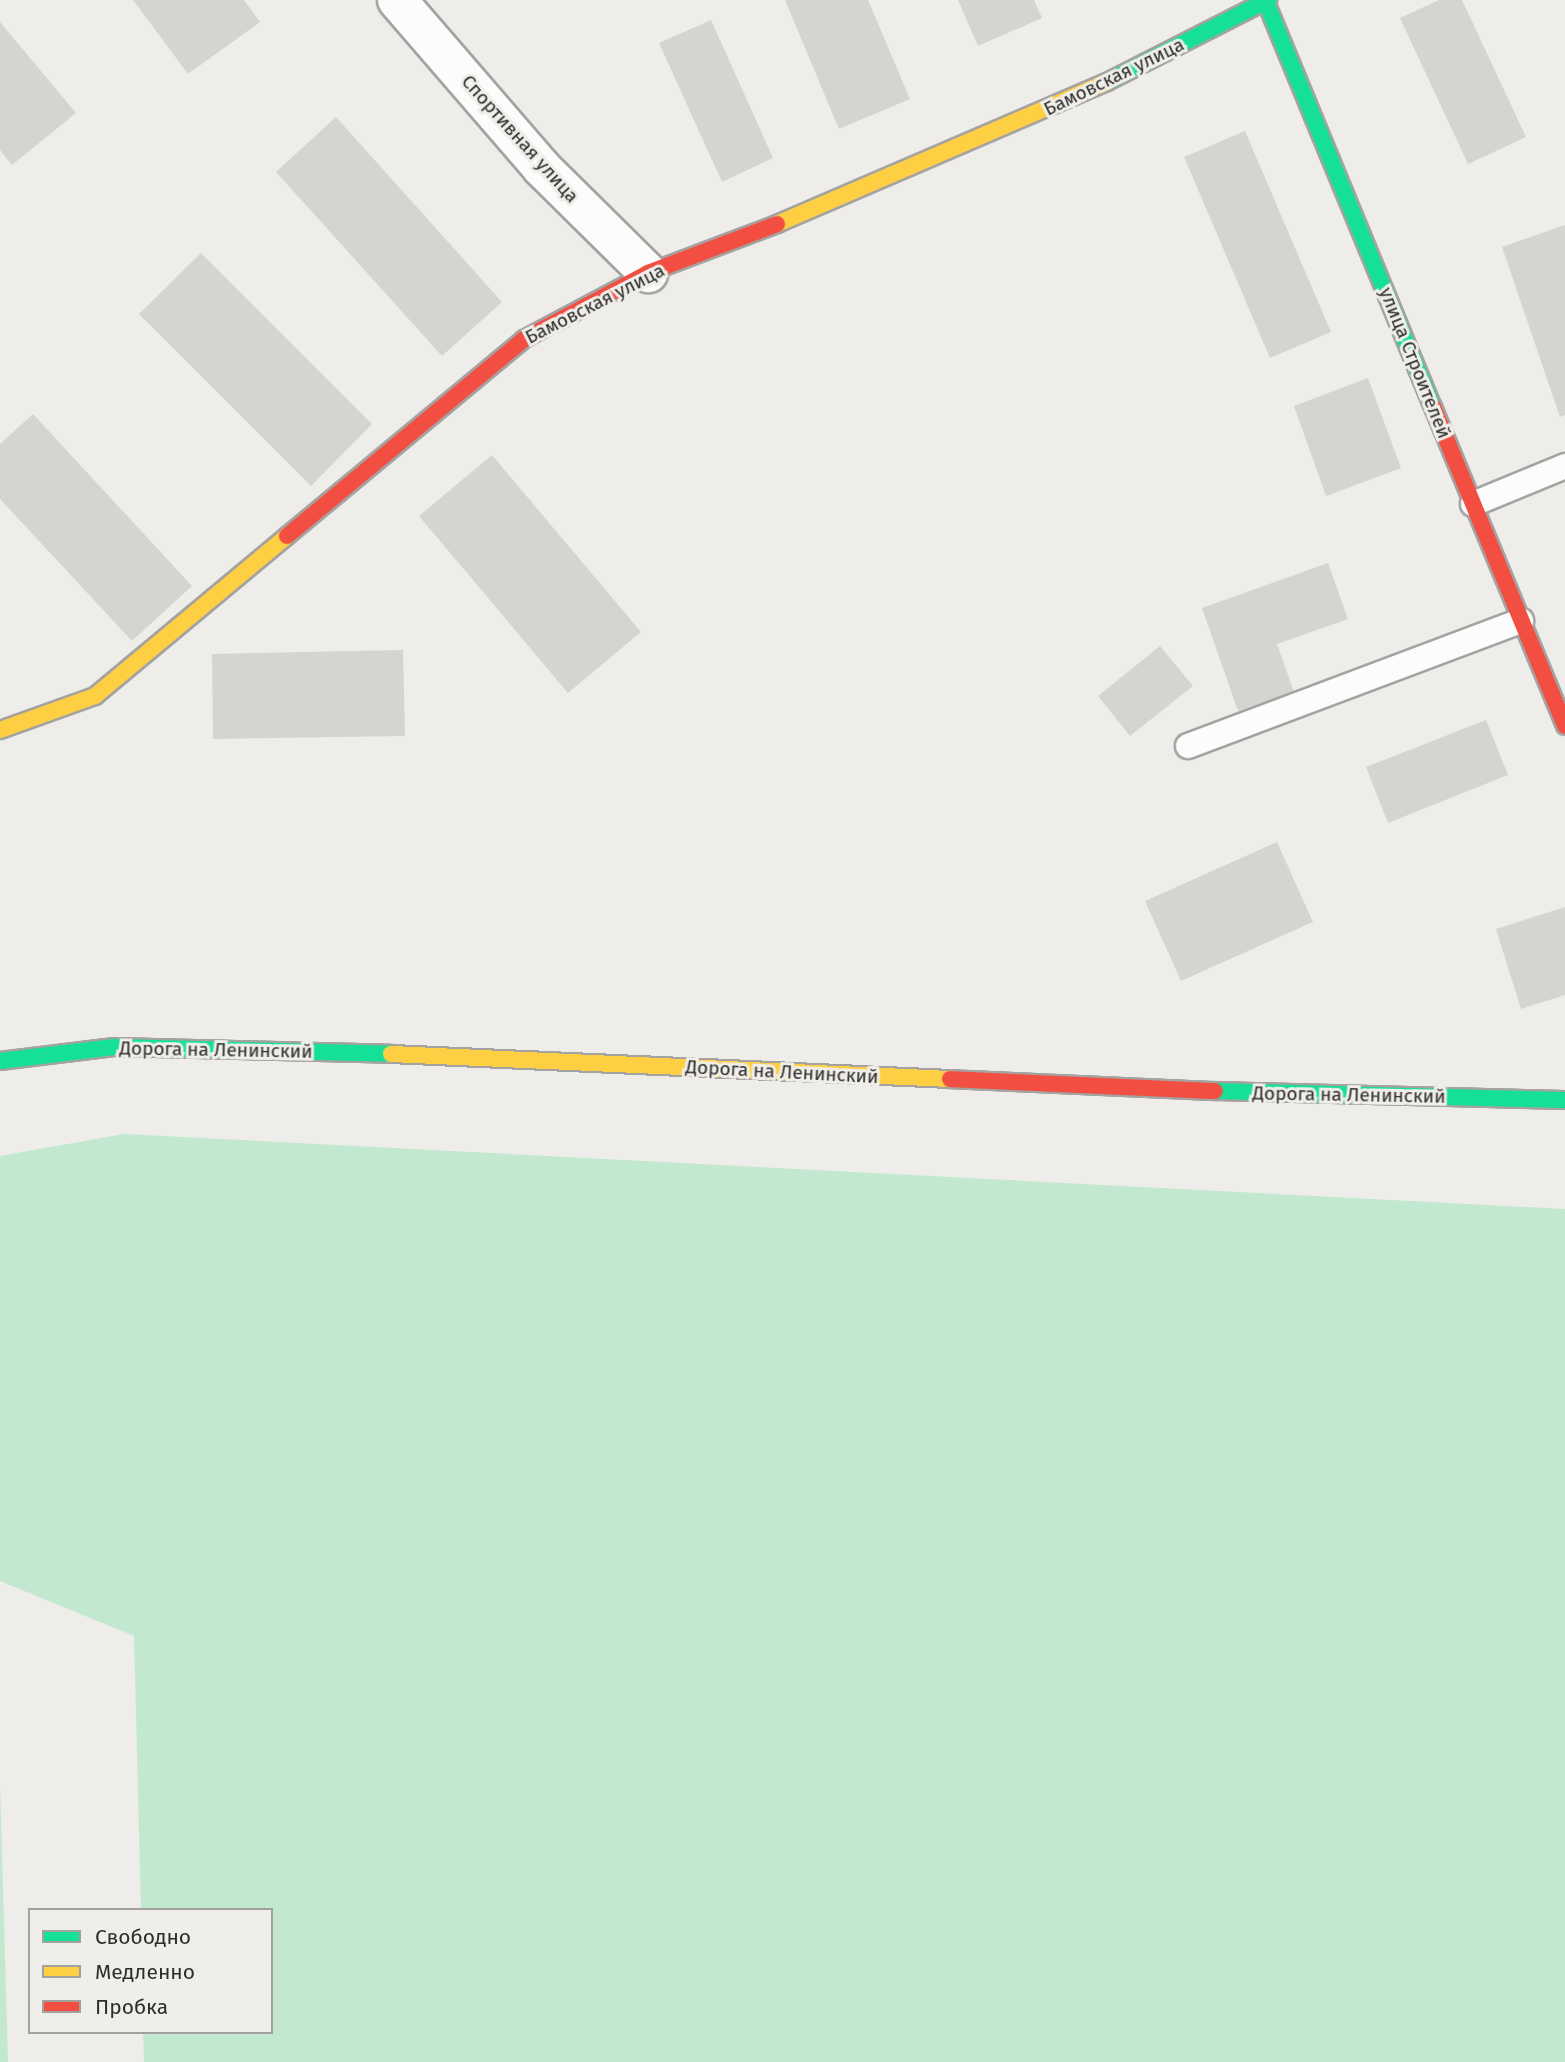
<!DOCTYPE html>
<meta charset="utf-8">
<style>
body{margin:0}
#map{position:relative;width:1565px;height:2062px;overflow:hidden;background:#efedea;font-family:"Fira Sans",sans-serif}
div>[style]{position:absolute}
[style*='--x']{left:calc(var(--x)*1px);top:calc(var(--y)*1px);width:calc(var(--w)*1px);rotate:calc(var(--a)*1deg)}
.green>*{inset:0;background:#c2e8d0}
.building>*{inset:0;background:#d5d4d1}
.roads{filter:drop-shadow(2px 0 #a4a3a1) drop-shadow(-2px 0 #a4a3a1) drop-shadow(0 2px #a4a3a1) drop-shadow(0 -2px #a4a3a1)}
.lane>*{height:24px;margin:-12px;padding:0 12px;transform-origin:12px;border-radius:12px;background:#fdfcfc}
.street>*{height:38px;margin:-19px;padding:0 19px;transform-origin:19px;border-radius:19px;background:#fdfcfc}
.fast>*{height:16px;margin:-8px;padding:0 8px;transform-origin:8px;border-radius:8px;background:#16e098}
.slow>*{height:16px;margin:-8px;padding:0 8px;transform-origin:8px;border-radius:8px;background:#ffcf43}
.jam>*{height:16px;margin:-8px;padding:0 8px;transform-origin:8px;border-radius:8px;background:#f24e42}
span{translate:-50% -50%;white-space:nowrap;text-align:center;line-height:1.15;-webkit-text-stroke:6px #f0eee9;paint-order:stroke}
.street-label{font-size:19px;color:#2e2d2c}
.legend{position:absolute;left:28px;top:1908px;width:245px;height:126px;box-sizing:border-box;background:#f0eee9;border:2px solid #a2a19d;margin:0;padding:9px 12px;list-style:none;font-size:21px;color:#2e2d2c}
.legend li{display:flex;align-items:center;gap:14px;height:35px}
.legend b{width:35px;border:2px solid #a2a19d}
</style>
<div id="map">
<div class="green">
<i style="clip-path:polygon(124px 1134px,1565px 1209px,1565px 2062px,144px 2062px,143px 2032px,271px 2032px,271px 1910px,141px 1910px,134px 1636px,0 1581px,0 1156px)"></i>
<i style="clip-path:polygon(0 1782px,8px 2062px,0 2062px)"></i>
</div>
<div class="building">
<i style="clip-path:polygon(133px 0,244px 0,260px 22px,188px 74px)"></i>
<i style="clip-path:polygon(785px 0,868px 0,910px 99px,839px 129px)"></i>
<i style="clip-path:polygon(958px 0,1034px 0,1042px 18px,978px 46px)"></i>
<i style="clip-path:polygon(1439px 0,1462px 0,1526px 137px,1468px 164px,1400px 18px)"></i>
<i style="clip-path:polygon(711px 20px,773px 158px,722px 182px,659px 43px)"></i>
<i style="clip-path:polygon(0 22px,76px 113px,12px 165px,0 150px)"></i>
<i style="clip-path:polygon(336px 117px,502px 302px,442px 356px,276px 172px)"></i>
<i style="clip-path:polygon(1245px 131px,1331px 332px,1270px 358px,1184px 157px)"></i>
<i style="clip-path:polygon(1565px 225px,1565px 415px,1560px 417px,1502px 247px)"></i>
<i style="clip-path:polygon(201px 253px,372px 424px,311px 486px,139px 314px)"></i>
<i style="clip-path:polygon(1368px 378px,1401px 468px,1326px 496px,1294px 406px)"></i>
<i style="clip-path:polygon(33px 414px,192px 586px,132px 641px,0 499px,0 444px)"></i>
<i style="clip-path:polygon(492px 455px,641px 632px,568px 693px,419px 516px)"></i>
<i style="clip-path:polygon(1328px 563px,1348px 619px,1277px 644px,1294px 692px,1238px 711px,1202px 608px)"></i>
<i style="clip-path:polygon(1160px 646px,1193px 686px,1130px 736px,1098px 696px)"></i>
<i style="clip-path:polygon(403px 650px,405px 736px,213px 739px,212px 654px)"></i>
<i style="clip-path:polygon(1486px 720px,1508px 775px,1388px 823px,1366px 767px)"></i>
<i style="clip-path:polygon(1277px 842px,1313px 922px,1181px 981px,1145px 901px)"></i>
<i style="clip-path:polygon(1565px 907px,1565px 995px,1521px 1009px,1496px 929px)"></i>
</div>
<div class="roads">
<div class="lane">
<i style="--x:1473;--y:504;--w:100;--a:-22.4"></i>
<i style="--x:1188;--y:746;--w:356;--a:-20.6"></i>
</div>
<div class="street">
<i style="--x:397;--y:0;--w:221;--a:49.2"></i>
<i style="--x:541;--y:167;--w:151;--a:44.7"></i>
</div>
<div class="fast">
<i style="--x:1265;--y:0;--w:440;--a:67.6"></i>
<i style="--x:1107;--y:82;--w:181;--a:-27"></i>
<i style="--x:0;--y:1061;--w:115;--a:-7"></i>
<i style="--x:114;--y:1047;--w:277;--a:1.4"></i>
<i style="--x:1215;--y:1091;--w:350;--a:1.5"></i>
</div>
<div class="slow">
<i style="--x:777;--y:224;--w:359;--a:-23.3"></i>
<i style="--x:0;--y:730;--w:101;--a:-19.7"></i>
<i style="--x:95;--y:696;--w:250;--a:-39.8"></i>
<i style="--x:391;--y:1054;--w:560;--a:2.56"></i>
</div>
<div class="jam">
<i style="--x:1433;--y:407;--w:345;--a:67.5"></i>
<i style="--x:287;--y:536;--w:308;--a:-39.7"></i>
<i style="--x:524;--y:339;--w:140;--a:-28"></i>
<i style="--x:648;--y:273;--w:138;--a:-20.8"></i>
<i style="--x:950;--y:1079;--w:265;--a:2.6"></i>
</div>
</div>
<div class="street-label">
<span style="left:1114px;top:77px;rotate:-26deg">Бамовская улица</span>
<span style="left:520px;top:139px;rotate:48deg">Спортивная улица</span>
<span style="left:595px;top:304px;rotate:-27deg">Бамовская улица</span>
<span style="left:1415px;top:363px;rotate:68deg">улица Строителей</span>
<span style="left:216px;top:1050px;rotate:1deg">Дорога на Ленинский</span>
<span style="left:782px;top:1072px;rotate:3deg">Дорога на Ленинский</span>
<span style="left:1349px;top:1095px;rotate:1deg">Дорога на Ленинский</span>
</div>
<ul class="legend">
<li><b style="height:9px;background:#16e098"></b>Свободно</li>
<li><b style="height:9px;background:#ffcf43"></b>Медленно</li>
<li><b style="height:9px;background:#f24e42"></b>Пробка</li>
</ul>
</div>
